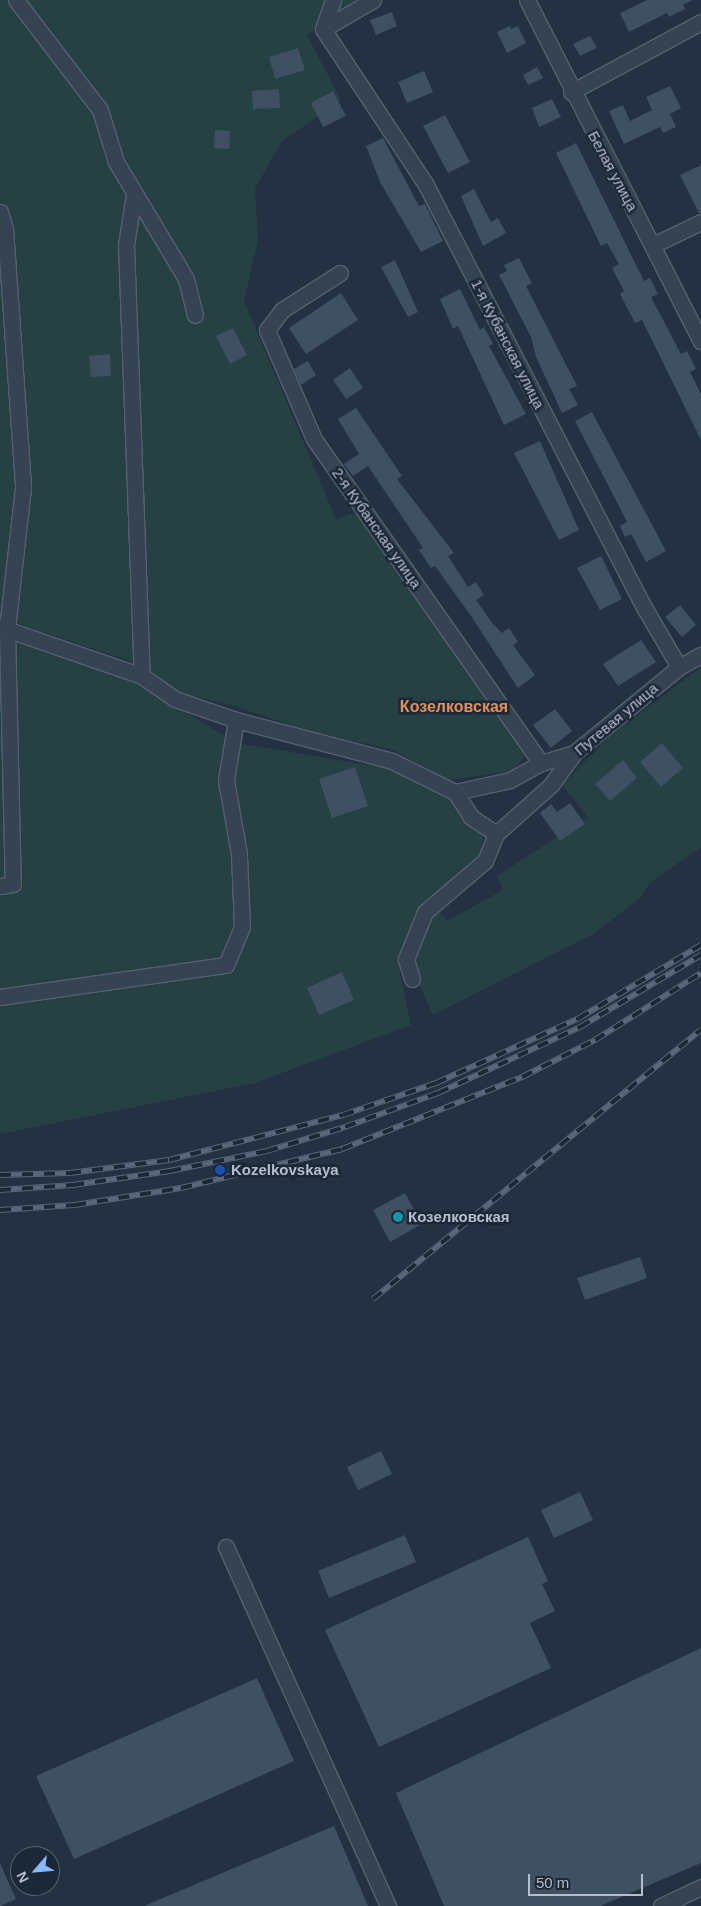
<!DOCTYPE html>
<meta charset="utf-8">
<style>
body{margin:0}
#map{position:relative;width:701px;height:1906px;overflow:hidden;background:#233143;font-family:Helvetica,sans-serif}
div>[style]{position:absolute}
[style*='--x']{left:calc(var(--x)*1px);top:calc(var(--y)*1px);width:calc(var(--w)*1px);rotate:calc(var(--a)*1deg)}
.green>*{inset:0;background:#254144}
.building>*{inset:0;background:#3e5062}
.roads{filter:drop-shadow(1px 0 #55616f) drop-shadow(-1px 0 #55616f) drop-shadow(0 1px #55616f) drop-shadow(0 -1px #55616f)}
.minor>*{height:15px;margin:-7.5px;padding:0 7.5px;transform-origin:7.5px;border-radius:7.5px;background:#374352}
.rail>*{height:5.5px;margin-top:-2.75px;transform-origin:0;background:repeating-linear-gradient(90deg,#1c2837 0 11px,#59677a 0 22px);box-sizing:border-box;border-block:1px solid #59677a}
.dots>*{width:14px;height:14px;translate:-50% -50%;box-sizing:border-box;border:2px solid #1c2837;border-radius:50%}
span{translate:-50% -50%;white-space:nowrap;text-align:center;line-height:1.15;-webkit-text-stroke:5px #1c2837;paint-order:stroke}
.street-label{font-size:15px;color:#b4becc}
.poi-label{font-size:15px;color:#b4becc;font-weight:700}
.left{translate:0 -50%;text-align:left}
.neighbourhood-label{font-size:16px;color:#e1915b;font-weight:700}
.north{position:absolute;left:10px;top:1846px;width:50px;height:50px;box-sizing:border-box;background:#1c2837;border:1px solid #596473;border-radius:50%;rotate:243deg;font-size:14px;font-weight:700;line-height:20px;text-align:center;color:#b4becc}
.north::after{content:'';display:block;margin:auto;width:18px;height:22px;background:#86b9ff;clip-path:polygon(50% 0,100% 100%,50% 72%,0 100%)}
.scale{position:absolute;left:528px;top:1874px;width:115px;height:22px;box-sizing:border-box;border:2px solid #b4becc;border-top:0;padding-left:6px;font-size:15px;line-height:18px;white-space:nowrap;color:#b4becc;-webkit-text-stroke:4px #1c2837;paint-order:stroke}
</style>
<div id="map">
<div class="green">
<i style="clip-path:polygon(0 0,365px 0,307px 35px,341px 100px,281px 142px,255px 189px,258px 240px,244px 301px,336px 519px,358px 512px,528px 753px,512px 771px,448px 780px,393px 750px,308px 731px,225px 703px,171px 692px,148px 667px,0 618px)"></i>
<i style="clip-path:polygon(0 631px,136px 681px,236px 743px,392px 769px,450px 797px,483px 838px,478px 858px,414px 916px,400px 973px,411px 1025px,255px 1083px,0 1134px)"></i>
<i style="clip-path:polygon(701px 667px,701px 847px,650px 883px,639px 899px,593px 934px,433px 1015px,413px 971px,418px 941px,438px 909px,447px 921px,503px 890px,497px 876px,588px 817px,562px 785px,609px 737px)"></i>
</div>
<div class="building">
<i style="clip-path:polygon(647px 0,693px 0,683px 5px,685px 9px,669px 17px,667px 13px,629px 32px,620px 13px)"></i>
<i style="clip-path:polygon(392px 12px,397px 26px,376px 35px,370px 20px)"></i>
<i style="clip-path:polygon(510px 26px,511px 29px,518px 26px,526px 43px,507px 53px,497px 32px)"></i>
<i style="clip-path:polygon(590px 36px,597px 48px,580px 56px,573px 44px)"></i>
<i style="clip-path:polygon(298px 48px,305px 70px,275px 79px,269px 57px)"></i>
<i style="clip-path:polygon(537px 67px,543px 78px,528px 85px,523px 75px)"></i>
<i style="clip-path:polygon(424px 71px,433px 92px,407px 103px,398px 82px)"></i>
<i style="clip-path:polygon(670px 86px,681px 108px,670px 114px,676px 127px,663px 133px,660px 127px,624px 144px,609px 111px,623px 105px,630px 121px,652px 110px,646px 97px)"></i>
<i style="clip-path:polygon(279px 89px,280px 108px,253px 109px,252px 91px)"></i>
<i style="clip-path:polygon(333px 91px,346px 116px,323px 127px,311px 103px)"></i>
<i style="clip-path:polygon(552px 99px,561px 117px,539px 127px,532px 108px)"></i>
<i style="clip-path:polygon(445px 115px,470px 162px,448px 173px,423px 126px)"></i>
<i style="clip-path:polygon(215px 130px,230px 131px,229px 149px,214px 148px)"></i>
<i style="clip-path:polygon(383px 138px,419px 206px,425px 204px,443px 241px,421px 252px,380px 182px,366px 146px)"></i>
<i style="clip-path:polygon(576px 143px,644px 281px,650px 278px,658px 294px,651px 297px,681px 354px,687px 351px,696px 369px,690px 372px,701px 394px,701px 440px,642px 320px,635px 323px,620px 294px,624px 291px,612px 268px,619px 264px,607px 243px,601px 246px,556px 153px)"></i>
<i style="clip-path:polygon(701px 165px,701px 213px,699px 213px,680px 175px)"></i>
<i style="clip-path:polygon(474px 189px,491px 222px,498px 218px,506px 233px,483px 246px,461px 196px)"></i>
<i style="clip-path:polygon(519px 258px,532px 283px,526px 286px,577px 386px,569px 389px,578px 405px,562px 413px,536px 357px,531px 337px,499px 275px,507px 271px,504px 265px)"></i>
<i style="clip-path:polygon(395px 260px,418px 312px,408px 317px,381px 267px)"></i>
<i style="clip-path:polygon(460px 289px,480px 330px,484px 327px,493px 344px,489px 346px,526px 414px,504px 425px,458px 326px,453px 329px,440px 299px)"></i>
<i style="clip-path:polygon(341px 293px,358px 320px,306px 354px,289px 328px)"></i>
<i style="clip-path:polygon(233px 328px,247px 355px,230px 364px,216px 336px)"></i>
<i style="clip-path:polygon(110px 354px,111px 376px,91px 377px,89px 356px)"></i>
<i style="clip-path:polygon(308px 361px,316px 375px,301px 385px,294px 369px)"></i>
<i style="clip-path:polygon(350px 368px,363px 388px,346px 399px,333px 380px)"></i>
<i style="clip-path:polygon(356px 408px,402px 476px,397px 479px,454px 553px,448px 556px,468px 587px,476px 582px,484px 595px,476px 600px,493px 624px,502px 633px,509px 628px,518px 642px,513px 645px,535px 675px,518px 688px,471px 616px,435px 566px,431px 568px,419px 550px,423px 548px,368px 466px,353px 476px,344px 464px,359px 454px,338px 419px)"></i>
<i style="clip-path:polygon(592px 412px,666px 551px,646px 562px,631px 534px,625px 537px,620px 526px,627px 522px,575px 421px)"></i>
<i style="clip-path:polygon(540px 441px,579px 530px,559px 540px,514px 453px)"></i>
<i style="clip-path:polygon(601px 556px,622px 599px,600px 610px,577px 568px)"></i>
<i style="clip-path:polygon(680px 605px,696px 625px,682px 637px,665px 617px)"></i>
<i style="clip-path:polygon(641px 640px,656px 662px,618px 686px,603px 664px)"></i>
<i style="clip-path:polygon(555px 709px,572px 731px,551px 748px,533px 725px)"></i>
<i style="clip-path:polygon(662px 743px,683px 768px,661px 787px,640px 762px)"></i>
<i style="clip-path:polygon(623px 760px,637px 778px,610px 801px,595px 784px)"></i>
<i style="clip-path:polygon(355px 767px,368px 806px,332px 818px,319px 779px)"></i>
<i style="clip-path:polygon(570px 803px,585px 824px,560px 841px,540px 813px,551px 804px,557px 812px)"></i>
<i style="clip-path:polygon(342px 972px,354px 1000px,319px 1015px,307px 988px)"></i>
<i style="clip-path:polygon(405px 1193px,422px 1224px,390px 1242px,373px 1210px)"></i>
<i style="clip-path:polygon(640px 1257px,647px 1278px,585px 1300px,577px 1278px)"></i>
<i style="clip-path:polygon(381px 1451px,392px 1474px,358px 1490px,347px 1467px)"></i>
<i style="clip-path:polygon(580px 1492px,593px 1520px,554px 1538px,541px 1510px)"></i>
<i style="clip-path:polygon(405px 1535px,416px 1562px,329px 1598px,318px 1571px)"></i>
<i style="clip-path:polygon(528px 1537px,548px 1581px,542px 1584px,555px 1611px,530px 1623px,551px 1668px,379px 1747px,325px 1630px)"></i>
<i style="clip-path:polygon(701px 1648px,701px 1863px,600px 1906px,444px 1906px,396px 1793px)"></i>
<i style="clip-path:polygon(257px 1678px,294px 1761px,74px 1859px,36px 1776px)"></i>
<i style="clip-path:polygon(334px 1826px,368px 1906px,144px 1906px)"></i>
<i style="clip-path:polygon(0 1863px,16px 1899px,0 1906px)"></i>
</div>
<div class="roads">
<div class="minor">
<i style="--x:16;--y:0;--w:138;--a:52.6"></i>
<i style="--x:100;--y:110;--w:54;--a:72.9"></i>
<i style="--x:116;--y:162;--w:136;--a:59.1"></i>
<i style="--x:186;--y:279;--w:37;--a:76"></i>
<i style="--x:527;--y:0;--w:383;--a:63"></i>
<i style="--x:323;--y:29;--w:185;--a:56.5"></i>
<i style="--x:425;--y:183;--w:479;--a:62.7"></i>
<i style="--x:645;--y:609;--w:67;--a:59.6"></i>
<i style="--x:323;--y:29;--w:58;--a:-30.1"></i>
<i style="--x:323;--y:29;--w:31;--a:-71"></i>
<i style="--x:571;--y:92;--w:148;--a:-28.3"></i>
<i style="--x:134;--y:194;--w:52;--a:98.9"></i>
<i style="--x:126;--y:245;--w:431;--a:87.9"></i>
<i style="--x:0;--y:212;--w:17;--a:73"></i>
<i style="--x:5;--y:228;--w:261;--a:86"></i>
<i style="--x:23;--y:488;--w:142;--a:96.5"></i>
<i style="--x:7;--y:629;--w:255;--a:88.7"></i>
<i style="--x:13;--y:884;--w:13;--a:171"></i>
<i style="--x:653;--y:245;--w:53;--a:-25.6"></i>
<i style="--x:340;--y:273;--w:69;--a:147.5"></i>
<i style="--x:282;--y:310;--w:25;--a:127"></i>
<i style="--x:267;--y:330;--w:119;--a:66.7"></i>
<i style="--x:314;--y:439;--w:396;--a:55"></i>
<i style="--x:541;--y:763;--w:34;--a:-17"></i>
<i style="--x:0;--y:627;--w:150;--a:19"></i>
<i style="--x:142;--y:676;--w:40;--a:34.9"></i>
<i style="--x:175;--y:699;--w:65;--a:19"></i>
<i style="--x:236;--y:720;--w:161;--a:14.7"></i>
<i style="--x:392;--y:761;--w:70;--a:26.2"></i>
<i style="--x:455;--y:792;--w:30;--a:57"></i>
<i style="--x:471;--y:817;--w:30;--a:34"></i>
<i style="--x:455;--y:792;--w:56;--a:-12.3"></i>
<i style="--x:510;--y:780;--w:35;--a:-29"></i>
<i style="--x:412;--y:979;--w:21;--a:-107"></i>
<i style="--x:406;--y:959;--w:51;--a:-68"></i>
<i style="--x:425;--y:912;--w:79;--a:-40.4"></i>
<i style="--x:485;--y:861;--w:29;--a:-68"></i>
<i style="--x:496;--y:834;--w:74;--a:-41.7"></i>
<i style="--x:551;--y:785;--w:39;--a:-54"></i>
<i style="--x:574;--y:753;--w:136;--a:-39.3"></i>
<i style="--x:679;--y:667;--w:25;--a:-29"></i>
<i style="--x:0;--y:997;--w:228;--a:-8.1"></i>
<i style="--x:226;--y:965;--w:41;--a:-67.2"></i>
<i style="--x:242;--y:927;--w:73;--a:-92.4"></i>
<i style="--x:239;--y:854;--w:75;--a:-100"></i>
<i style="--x:226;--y:780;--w:61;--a:-80.5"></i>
<i style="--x:226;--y:1547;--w:394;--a:65.7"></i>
<i style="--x:661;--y:1906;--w:44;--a:-25.4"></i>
</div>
</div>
<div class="rail">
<i style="--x:0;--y:1175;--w:70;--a:-1.6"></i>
<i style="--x:70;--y:1173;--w:100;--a:-7.5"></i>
<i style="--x:169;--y:1160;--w:180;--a:-14.5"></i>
<i style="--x:343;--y:1115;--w:98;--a:-19"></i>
<i style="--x:436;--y:1083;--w:157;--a:-24.4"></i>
<i style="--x:579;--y:1018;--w:142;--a:-30.9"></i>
<i style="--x:0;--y:1190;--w:73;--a:-3.9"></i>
<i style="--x:73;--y:1185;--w:98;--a:-8.2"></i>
<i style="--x:170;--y:1171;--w:99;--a:-11.7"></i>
<i style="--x:267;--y:1151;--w:82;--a:-17.1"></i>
<i style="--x:345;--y:1127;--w:99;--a:-20.1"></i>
<i style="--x:438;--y:1093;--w:157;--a:-24.9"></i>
<i style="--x:580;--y:1027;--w:141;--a:-30.8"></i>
<i style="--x:0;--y:1210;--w:75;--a:-3.8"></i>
<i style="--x:75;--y:1205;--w:107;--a:-9.1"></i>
<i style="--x:181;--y:1188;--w:166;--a:-13.6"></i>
<i style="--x:342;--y:1149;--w:194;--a:-21.8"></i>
<i style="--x:522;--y:1077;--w:82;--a:-26.9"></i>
<i style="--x:595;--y:1040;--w:125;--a:-32.3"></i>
<i style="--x:373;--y:1299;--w:424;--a:-39.4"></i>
</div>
<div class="dots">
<i style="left:220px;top:1170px;background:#1a4fb4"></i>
<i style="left:398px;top:1217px;background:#0f9aa8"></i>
</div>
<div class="street-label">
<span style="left:613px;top:171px;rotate:62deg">Белая улица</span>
<span style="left:508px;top:344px;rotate:63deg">1-я Кубанская улица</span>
<span style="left:377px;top:528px;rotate:55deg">2-я Кубанская улица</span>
<span style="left:616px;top:719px;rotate:-40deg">Путевая улица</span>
</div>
<div class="poi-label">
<span class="left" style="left:231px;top:1170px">Kozelkovskaya</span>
<span class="left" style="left:408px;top:1217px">Козелковская</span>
</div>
<div class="neighbourhood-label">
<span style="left:454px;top:707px">Козелковская</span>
</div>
<div class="north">N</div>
<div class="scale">50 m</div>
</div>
